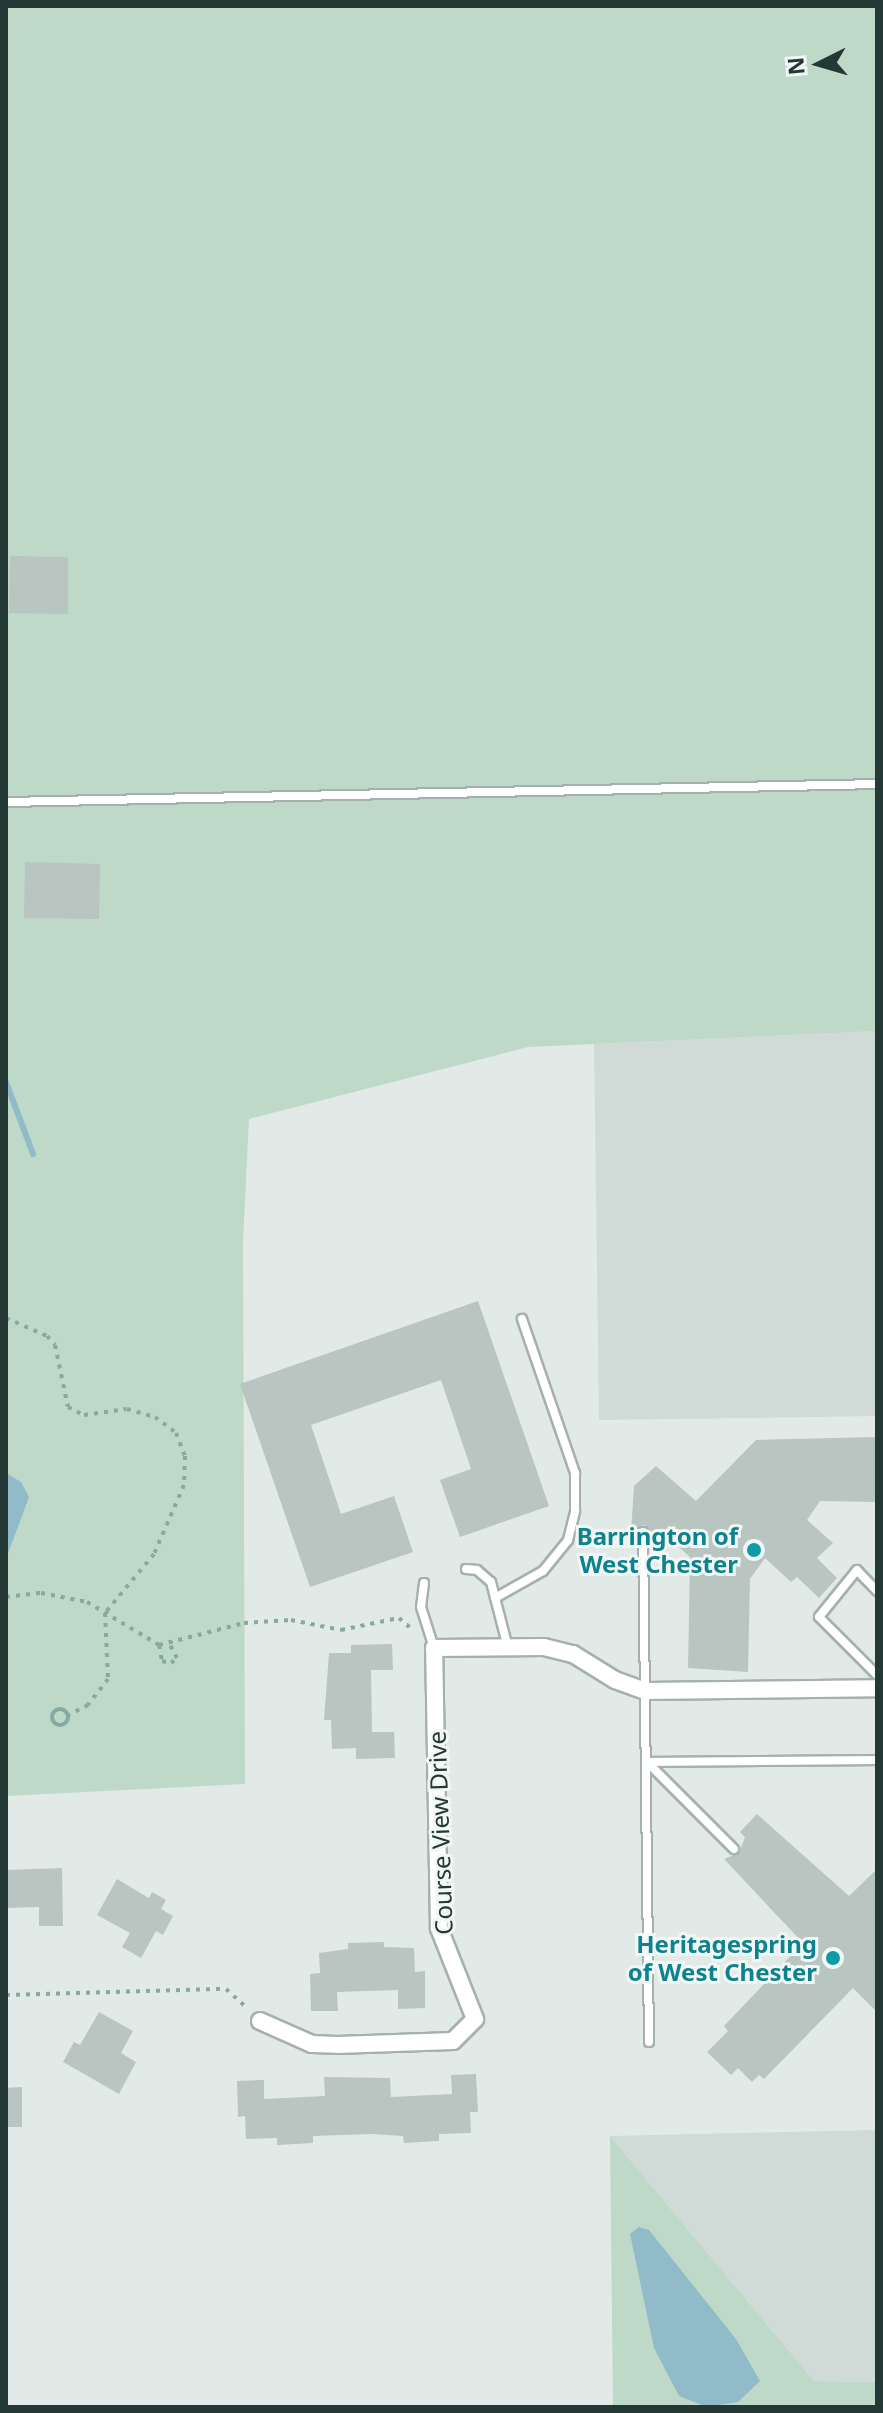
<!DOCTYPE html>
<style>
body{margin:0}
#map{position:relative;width:883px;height:2413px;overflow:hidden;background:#e2eae7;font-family:"Noto Sans",sans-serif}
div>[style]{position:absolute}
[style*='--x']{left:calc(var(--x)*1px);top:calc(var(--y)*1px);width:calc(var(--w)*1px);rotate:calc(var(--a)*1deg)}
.built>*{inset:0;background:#d0dad6}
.green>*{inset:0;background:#bed9c7}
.water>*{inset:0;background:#91bbc9}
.stream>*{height:6px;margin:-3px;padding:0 3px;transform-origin:3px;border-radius:3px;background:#91bbc9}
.building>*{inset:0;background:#b8c5c0}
.path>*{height:4px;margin-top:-2px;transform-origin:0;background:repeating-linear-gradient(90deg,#86aaa2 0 4px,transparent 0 10px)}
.path>.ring{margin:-2px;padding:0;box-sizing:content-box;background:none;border:4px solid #86aaa2;border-radius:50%}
.roads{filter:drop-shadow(2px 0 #a5b1ae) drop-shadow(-2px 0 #a5b1ae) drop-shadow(0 2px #a5b1ae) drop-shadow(0 -2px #a5b1ae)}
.service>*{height:8px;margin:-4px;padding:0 4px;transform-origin:4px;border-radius:4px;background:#fff}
.minor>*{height:16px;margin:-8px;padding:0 8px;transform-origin:8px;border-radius:8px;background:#fff}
.dots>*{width:22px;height:22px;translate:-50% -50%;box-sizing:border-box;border:4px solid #f2f7f5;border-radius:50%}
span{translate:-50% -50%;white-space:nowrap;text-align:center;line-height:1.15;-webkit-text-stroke:6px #f2f7f5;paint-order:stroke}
.culture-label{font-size:24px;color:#0d838f;font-weight:700}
.right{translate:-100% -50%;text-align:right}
.street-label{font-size:24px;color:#243935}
.frame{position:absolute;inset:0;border:8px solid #243935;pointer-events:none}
.north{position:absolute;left:779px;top:24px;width:80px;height:80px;-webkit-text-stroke:6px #f2f7f5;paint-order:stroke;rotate:265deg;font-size:22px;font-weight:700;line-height:32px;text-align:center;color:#243935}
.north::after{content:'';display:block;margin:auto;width:28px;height:36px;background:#243935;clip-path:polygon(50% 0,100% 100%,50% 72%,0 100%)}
</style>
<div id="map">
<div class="built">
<i style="clip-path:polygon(877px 1031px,877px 1416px,599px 1420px,594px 1044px)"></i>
<i style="clip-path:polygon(877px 2130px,877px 2382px,814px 2381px,610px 2136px)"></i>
</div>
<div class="green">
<i style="clip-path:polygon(6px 6px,877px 6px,877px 1031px,528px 1047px,249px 1119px,243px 1241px,245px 1784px,6px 1796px)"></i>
<i style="clip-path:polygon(610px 2136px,814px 2381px,877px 2382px,877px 2407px,613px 2407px)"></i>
</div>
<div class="water">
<i style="clip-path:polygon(6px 1473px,21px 1482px,29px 1497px,6px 1559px)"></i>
<i style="clip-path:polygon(639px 2227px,649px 2230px,736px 2339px,760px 2381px,738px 2402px,707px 2407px,679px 2396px,654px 2348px,630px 2234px)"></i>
</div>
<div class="stream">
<i style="--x:6;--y:1082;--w:77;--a:69.4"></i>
</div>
<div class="building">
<i style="clip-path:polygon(10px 556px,68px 557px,68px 614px,9px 613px)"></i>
<i style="clip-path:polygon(25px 862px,100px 864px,99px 919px,24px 918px)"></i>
<i style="clip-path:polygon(478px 1301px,549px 1506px,460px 1537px,440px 1480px,471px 1469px,441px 1380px,311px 1425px,341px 1514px,394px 1496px,413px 1552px,310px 1587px,240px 1384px)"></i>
<i style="clip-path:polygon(877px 1437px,877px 1502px,820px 1501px,807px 1520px,833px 1543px,817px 1558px,837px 1578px,819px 1598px,797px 1577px,791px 1582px,765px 1558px,750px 1579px,748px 1672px,688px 1668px,690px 1557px,662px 1532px,650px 1532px,644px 1525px,631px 1532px,634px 1486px,656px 1466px,696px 1501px,756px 1440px)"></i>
<i style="clip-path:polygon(392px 1644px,393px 1670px,371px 1670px,372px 1732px,394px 1732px,395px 1758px,356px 1759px,356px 1748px,332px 1749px,331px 1720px,324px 1720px,329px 1653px,351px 1653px,351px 1645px)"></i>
<i style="clip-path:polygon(757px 1814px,849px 1896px,877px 1869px,877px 2012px,853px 1988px,764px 2079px,759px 2075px,752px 2082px,738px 2068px,731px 2075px,707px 2052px,728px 2031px,724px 2026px,803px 1943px,724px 1859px,739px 1853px,745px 1837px,740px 1832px)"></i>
<i style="clip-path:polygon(62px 1868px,63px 1926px,39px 1926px,39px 1907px,7px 1908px,6px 1870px)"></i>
<i style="clip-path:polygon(117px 1879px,149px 1898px,152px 1892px,166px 1900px,161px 1909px,173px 1916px,163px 1935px,156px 1931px,141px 1958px,122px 1947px,130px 1933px,97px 1915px)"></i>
<i style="clip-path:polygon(384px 1942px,384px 1947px,414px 1948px,415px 1972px,425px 1971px,425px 2008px,398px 2009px,398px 1990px,337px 1992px,338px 2011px,311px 2011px,310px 1974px,320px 1973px,319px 1953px,348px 1949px,348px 1943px)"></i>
<i style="clip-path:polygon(99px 2012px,133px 2031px,121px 2053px,136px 2062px,119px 2094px,63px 2062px,74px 2042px,80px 2045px)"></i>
<i style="clip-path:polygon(476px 2074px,478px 2112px,470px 2112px,471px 2133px,439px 2134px,439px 2141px,404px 2143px,403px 2136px,372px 2134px,313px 2136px,313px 2143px,277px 2145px,277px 2138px,246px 2139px,245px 2116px,238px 2117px,237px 2081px,264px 2080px,264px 2099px,325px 2096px,324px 2077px,390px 2078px,391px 2097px,452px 2094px,451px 2075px)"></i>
<i style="clip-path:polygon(22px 2087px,22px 2127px,6px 2127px,6px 2088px)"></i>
</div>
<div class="path">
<i style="--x:6;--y:1318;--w:45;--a:23.7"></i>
<i style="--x:47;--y:1336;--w:12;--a:48"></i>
<i style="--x:55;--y:1345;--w:63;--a:78.2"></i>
<i style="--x:68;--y:1407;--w:18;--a:27"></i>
<i style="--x:84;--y:1415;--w:43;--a:-7.9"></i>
<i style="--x:127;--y:1409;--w:29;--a:16"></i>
<i style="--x:155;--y:1417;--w:26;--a:37"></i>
<i style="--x:176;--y:1433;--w:25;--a:69"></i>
<i style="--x:185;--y:1456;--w:29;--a:92"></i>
<i style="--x:184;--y:1485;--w:75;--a:113.5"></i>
<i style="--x:154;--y:1554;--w:77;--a:129.7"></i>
<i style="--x:105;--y:1613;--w:66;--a:87.4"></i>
<i style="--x:108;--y:1679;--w:33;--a:128"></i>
<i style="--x:88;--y:1705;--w:22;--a:153"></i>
<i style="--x:6;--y:1597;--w:35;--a:-7"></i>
<i style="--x:41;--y:1593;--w:47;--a:11.1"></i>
<i style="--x:87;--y:1602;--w:84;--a:30.8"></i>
<i style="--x:159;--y:1645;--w:88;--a:-14.5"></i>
<i style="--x:244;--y:1623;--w:47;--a:-3.7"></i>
<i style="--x:291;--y:1620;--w:51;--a:11.3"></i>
<i style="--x:341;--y:1630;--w:59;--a:-11.7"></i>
<i style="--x:399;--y:1618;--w:20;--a:41"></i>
<i style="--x:159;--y:1645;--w:16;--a:79"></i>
<i style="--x:162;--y:1661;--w:9;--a:13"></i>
<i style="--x:171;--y:1663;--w:8;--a:-40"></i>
<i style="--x:177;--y:1658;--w:15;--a:-118"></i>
<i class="ring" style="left:52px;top:1709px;width:12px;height:12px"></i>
<i style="--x:6;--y:1995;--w:220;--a:-1.6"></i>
<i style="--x:226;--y:1989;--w:28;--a:42"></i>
</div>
<div class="roads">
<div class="service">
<i style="--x:6;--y:802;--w:871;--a:-1.18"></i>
<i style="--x:643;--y:1532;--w:510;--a:89.33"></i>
<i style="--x:466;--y:1569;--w:11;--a:5"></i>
<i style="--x:477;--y:1570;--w:18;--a:41"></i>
<i style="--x:491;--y:1582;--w:64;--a:75.5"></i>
<i style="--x:424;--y:1583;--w:24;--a:97"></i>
<i style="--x:421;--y:1607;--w:43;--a:72.4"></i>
<i style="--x:877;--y:1591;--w:29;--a:-134"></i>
<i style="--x:857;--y:1570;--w:60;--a:129"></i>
<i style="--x:819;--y:1617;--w:82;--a:45"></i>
<i style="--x:495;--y:1598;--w:55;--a:-29.4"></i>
<i style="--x:543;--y:1571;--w:40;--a:-51"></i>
<i style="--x:568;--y:1540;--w:30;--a:-76"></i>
<i style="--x:575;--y:1511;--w:38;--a:-90"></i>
<i style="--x:575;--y:1473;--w:163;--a:-109"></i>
<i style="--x:647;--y:1762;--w:230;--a:-0.5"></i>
<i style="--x:647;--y:1762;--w:123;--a:45"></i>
</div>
<div class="minor">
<i style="--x:260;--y:2021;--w:57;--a:23.9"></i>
<i style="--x:312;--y:2044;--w:25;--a:2"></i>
<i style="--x:337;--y:2045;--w:116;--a:-2"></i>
<i style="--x:453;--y:2041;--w:31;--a:-45"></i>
<i style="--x:475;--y:2019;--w:98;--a:-111.6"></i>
<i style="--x:439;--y:1928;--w:280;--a:-91"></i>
<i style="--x:434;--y:1648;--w:110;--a:-0.5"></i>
<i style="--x:544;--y:1647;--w:30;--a:14"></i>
<i style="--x:573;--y:1654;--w:49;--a:31.8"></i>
<i style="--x:615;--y:1680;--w:33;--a:20"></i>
<i style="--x:646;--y:1691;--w:231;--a:-0.7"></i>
</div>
</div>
<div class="dots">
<i style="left:754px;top:1550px;background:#0f9aa8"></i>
<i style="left:833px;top:1958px;background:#0f9aa8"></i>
</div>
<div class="culture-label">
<span class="right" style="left:738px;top:1550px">Barrington of<br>West Chester</span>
<span class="right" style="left:817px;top:1958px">Heritagespring<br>of West Chester</span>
</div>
<div class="street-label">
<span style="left:440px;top:1833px;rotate:-92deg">Course View Drive</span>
</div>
<div class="frame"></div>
<div class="north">N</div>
</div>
